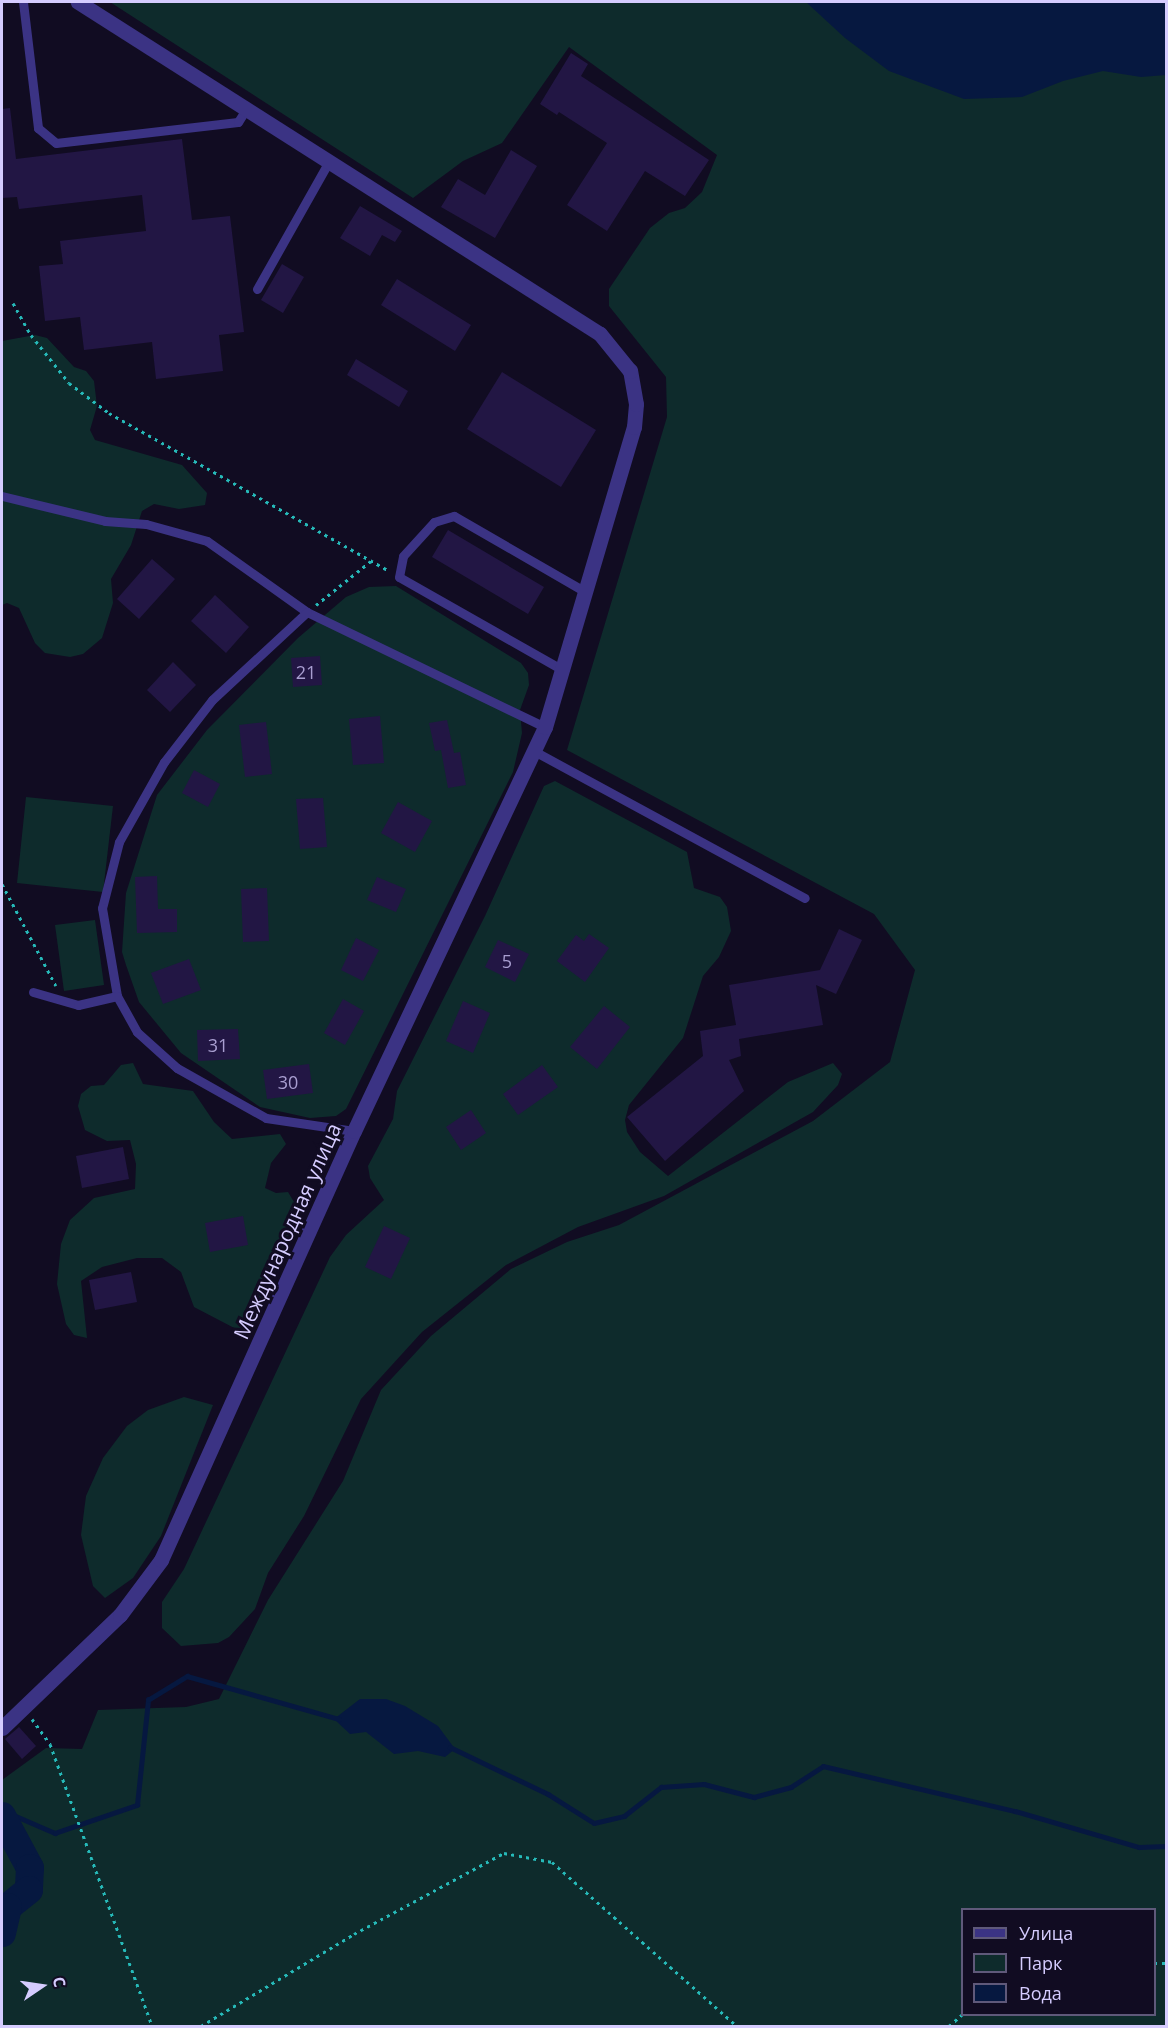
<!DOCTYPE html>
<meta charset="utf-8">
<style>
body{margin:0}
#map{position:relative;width:1168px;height:2028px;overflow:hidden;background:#110c22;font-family:"Open Sans",sans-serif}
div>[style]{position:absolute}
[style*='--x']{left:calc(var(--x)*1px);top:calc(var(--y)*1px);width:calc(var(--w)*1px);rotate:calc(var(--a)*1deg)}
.green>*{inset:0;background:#0e2b2c}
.water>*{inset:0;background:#061840}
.stream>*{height:4.5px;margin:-2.25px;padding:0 2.25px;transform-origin:2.25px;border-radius:2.25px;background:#061840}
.river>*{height:28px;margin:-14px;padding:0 14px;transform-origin:14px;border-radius:14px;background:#061840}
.building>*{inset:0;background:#221644}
.path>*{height:3px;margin-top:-1.5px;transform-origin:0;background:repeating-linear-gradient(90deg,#26bab9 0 3px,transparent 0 7.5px)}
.service>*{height:9px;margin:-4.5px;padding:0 4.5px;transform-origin:4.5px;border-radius:4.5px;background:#3b3384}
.minor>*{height:15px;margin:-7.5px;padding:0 7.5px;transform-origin:7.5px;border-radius:7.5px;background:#3b3384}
span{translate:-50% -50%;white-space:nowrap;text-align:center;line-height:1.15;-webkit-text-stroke:6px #110c22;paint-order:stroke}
.number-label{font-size:18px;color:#a89ed0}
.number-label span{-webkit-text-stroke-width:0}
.street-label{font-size:21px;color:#d5ccff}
.frame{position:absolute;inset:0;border:3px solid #d5ccff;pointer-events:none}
.legend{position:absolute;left:961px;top:1908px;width:195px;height:108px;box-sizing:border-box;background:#110c22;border:2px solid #5f597a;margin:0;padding:8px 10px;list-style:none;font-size:18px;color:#d5ccff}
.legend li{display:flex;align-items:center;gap:12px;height:30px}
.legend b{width:30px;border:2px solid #5f597a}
.north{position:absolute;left:12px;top:1956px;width:60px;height:60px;-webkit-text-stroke:4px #110c22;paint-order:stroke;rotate:77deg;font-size:16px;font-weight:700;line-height:24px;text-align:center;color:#d5ccff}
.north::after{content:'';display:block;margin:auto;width:21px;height:27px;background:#d5ccff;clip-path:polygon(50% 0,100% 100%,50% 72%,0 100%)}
</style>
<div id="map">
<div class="green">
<i style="clip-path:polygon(evenodd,110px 2px,1166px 2px,1166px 2026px,2px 2026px,2px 1780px,46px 1748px,82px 1749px,98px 1710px,186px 1707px,219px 1699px,268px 1600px,343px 1481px,381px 1390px,431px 1336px,511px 1269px,567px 1242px,619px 1225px,813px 1121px,890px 1062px,915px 970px,874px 914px,567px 750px,667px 417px,666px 377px,609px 306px,609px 289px,650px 228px,669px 213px,685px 208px,702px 192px,717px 155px,569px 47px,502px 143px,463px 161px,413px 198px,110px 2px,962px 1910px,1154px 1910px,1154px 2014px,962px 2014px,962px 1910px)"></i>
<i style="clip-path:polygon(35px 335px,47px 338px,74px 367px,86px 371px,94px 381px,97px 406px,90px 430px,95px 440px,182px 465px,207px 493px,205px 505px,179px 509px,154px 504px,142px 511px,131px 545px,111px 579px,113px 603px,102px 638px,83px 654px,70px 657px,45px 653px,35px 643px,19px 608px,7px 603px,2px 605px,2px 341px)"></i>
<i style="clip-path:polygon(396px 586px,521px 663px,528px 673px,529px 685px,520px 710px,522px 733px,513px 772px,346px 1109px,336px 1116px,310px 1118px,260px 1107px,181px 1053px,139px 1002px,126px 965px,122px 952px,126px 893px,157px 795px,207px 730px,298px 638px,346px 597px,369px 587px)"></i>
<i style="clip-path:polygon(555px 781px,687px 852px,694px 888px,720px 897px,727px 907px,731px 931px,719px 957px,703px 976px,683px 1038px,629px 1105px,625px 1120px,627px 1132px,640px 1152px,668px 1176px,788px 1082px,833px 1063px,842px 1074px,838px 1085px,813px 1112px,664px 1196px,578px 1227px,506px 1265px,422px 1332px,361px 1399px,304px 1516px,268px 1573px,255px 1609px,229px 1637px,218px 1643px,181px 1646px,162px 1628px,162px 1602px,184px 1569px,330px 1257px,346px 1235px,384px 1200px,370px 1178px,368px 1166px,393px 1119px,397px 1091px,485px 916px,544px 786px)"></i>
<i style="clip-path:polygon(26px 797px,113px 806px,103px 892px,17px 883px)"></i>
<i style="clip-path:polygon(95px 920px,104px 985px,64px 991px,55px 925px)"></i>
<i style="clip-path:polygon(133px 1063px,143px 1084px,193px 1091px,214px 1122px,232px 1139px,280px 1134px,286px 1144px,271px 1163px,265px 1188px,276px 1193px,288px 1192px,294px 1202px,286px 1251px,251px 1325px,240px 1331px,194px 1307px,181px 1272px,162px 1258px,137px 1258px,102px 1267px,81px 1281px,87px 1338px,74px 1335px,66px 1324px,57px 1284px,61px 1244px,70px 1220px,94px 1198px,135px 1189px,136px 1164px,130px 1140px,107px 1141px,85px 1130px,78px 1106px,81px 1094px,91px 1086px,104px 1085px,121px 1065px)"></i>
<i style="clip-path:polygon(184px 1397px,213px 1405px,161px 1536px,133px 1578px,105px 1598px,93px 1586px,81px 1535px,86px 1496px,103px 1458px,127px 1426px,148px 1410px)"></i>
</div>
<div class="water">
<i style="clip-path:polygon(806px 2px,1166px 2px,1166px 75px,1141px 77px,1103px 71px,1063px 81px,1022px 97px,964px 99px,889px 71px,845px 38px)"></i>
<i style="clip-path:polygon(360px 1699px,386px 1699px,405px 1706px,438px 1726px,455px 1749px,445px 1757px,418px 1751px,394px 1754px,366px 1732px,350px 1734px,334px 1719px)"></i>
</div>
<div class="stream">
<i style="--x:450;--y:1747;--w:109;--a:25.6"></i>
<i style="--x:548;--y:1794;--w:54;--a:32.2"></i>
<i style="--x:594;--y:1823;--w:31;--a:-13"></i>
<i style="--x:624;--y:1816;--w:47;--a:-38.1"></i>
<i style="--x:661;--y:1787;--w:43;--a:-4"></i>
<i style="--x:704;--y:1784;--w:52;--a:14.6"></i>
<i style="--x:754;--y:1797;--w:38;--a:-15"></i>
<i style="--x:791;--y:1787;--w:38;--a:-33"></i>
<i style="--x:823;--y:1766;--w:197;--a:13.2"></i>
<i style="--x:1015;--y:1811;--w:129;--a:16.2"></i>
<i style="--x:1139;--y:1847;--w:27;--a:-2"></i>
<i style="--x:2;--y:1810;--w:58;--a:23.5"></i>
<i style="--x:55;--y:1833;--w:87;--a:-18.9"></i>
<i style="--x:137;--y:1805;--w:106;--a:-84"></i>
<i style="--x:148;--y:1700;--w:46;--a:-31.6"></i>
<i style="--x:187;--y:1676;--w:158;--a:15.8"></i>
</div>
<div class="river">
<i style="--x:2;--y:1816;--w:59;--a:61.7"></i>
<i style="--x:30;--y:1868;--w:22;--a:93"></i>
<i style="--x:29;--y:1890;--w:27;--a:141"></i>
<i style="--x:8;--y:1907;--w:27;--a:103"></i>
</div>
<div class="building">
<i style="clip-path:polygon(571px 53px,588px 64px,581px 76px,709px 160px,685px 196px,645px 171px,607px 231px,567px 205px,607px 143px,559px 112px,557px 115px,540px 104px)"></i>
<i style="clip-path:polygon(10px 108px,16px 159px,182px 139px,192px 220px,230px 216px,244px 332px,219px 335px,223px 371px,156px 379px,152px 342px,84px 350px,80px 317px,45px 321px,39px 266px,63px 264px,60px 241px,146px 231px,142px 195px,19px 209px,17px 197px,2px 198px,2px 109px)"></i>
<i style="clip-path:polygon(511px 150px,537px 166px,495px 238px,441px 207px,458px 179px,485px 195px)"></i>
<i style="clip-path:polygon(360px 206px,402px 231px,395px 242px,382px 235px,370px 256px,340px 238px)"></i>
<i style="clip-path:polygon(282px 264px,304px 277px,283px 313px,261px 300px)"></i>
<i style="clip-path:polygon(397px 279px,471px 325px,455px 351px,381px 305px)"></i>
<i style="clip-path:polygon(356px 359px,408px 391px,399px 407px,347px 375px)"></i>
<i style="clip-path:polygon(502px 372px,596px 430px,561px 487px,467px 429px)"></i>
<i style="clip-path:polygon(448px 530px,544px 587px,528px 614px,432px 557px)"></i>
<i style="clip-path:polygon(152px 559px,175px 579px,139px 619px,117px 599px)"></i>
<i style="clip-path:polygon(215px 595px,249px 627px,226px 653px,191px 621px)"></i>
<i style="clip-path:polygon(320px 656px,322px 685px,293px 687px,291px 658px)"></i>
<i style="clip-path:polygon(173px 662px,196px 685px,170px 712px,147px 690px)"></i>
<i style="clip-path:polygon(380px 716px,384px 763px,353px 765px,349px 719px)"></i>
<i style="clip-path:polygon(447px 720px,454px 753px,460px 752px,466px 785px,448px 788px,441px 750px,435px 751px,429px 723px)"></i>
<i style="clip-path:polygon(266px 722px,272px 774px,245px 777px,239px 725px)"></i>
<i style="clip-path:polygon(194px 770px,220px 784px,208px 807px,182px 793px)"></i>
<i style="clip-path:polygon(323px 798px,327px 847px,300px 849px,296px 799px)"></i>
<i style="clip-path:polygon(398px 802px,432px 821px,415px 852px,381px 833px)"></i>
<i style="clip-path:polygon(157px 876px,158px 909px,177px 909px,177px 932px,137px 933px,135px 877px)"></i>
<i style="clip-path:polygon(377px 877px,406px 889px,396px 912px,367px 900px)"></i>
<i style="clip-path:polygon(267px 888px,269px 941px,243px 942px,241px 889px)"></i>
<i style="clip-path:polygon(839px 929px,862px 940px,836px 994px,816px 985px,823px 1025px,739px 1039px,741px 1056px,729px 1060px,744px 1091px,665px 1161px,627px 1117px,703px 1056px,700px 1031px,736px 1025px,729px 985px,820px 970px)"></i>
<i style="clip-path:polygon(589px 934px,609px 948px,585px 982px,557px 961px,576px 935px,584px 941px)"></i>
<i style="clip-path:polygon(356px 938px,379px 950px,363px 981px,341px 970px)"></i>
<i style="clip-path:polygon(498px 940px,529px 954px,515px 982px,485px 967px)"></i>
<i style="clip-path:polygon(189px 959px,201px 990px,163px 1004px,151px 973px)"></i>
<i style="clip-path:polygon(343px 999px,364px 1011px,345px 1045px,324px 1033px)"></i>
<i style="clip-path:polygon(463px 1001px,490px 1013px,473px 1053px,446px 1041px)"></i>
<i style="clip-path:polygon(604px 1006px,630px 1027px,597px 1069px,570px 1047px)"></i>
<i style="clip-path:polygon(238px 1029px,240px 1059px,198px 1061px,197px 1030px)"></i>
<i style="clip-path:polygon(309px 1064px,313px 1093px,267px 1099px,263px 1070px)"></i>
<i style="clip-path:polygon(542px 1065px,558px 1087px,518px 1115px,503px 1094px)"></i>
<i style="clip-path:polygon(471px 1110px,486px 1133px,461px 1150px,446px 1127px)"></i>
<i style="clip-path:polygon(123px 1147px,129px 1179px,82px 1188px,76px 1156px)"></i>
<i style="clip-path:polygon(243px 1216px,248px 1245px,210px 1252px,205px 1223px)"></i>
<i style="clip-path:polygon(384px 1226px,410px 1238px,391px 1279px,365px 1267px)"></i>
<i style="clip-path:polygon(131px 1272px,137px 1302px,95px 1310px,89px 1280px)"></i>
<i style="clip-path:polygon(19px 1727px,36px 1746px,22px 1759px,5px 1739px)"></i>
</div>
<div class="path">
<i style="--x:13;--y:303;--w:37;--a:61"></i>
<i style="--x:31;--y:335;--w:61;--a:51.6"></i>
<i style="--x:69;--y:383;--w:50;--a:36.9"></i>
<i style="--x:109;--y:413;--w:322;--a:29.4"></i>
<i style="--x:316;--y:605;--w:70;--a:-38.7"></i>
<i style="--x:2;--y:884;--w:115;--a:62.1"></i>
<i style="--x:32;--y:1719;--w:31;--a:54"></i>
<i style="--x:50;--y:1744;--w:300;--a:70.1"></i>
<i style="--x:1154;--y:1963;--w:12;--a:0"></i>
<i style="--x:201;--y:2026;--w:179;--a:-31"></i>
<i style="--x:354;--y:1934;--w:170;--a:-28.4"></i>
<i style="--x:504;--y:1853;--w:49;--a:10.6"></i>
<i style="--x:552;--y:1862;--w:247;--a:41.6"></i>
<i style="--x:949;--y:2026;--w:18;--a:-41"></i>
</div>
<div class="service">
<i style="--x:23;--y:2;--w:127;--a:83.2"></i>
<i style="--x:38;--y:128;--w:23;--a:40"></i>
<i style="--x:56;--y:143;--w:183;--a:-6.6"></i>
<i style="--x:238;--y:122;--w:15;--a:-58"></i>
<i style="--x:257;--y:289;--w:147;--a:-60.6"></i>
<i style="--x:2;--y:496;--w:106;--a:13.6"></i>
<i style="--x:105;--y:521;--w:41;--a:4.2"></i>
<i style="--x:146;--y:524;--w:63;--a:15.6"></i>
<i style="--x:207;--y:541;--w:123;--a:35.4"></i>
<i style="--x:307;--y:612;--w:264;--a:25.8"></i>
<i style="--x:307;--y:612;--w:129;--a:137.2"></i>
<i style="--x:212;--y:700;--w:78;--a:127.7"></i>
<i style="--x:164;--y:762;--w:92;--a:119.4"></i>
<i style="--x:119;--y:842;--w:68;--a:104.4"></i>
<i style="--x:102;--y:908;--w:89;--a:80.3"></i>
<i style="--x:117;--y:996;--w:41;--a:60.9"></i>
<i style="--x:137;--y:1032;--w:54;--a:42"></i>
<i style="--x:177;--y:1068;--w:102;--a:29.3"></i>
<i style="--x:266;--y:1118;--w:89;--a:8.4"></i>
<i style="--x:561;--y:669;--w:186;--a:-150.4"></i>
<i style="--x:399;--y:577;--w:21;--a:-79"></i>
<i style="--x:403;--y:556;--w:46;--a:-47.6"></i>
<i style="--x:434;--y:522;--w:21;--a:-17"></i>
<i style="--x:454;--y:516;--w:150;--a:30"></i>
<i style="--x:534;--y:751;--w:308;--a:28.5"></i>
<i style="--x:33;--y:992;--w:47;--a:16.1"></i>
<i style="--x:78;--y:1005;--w:40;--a:-13"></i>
</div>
<div class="minor">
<i style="--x:2;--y:1728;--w:163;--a:-43.8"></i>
<i style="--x:120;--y:1615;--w:69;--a:-53.3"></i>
<i style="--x:161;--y:1560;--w:470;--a:-65.8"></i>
<i style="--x:354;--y:1131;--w:447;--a:-64.7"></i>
<i style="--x:545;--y:727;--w:313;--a:-73.5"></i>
<i style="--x:634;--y:427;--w:23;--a:-85"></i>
<i style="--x:636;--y:404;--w:34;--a:-100"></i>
<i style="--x:630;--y:371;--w:48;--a:-129"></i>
<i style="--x:600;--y:334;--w:619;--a:-147.54"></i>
</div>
<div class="number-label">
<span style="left:306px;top:672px">21</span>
<span style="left:507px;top:961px">5</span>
<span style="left:218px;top:1045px">31</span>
<span style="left:288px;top:1082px">30</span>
</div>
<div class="street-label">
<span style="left:287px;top:1231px;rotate:-66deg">Международная улица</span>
</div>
<div class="frame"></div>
<ul class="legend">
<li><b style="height:8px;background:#3b3384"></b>Улица</li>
<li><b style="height:16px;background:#0e2b2c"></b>Парк</li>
<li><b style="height:16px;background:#061840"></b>Вода</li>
</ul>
<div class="north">С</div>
</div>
